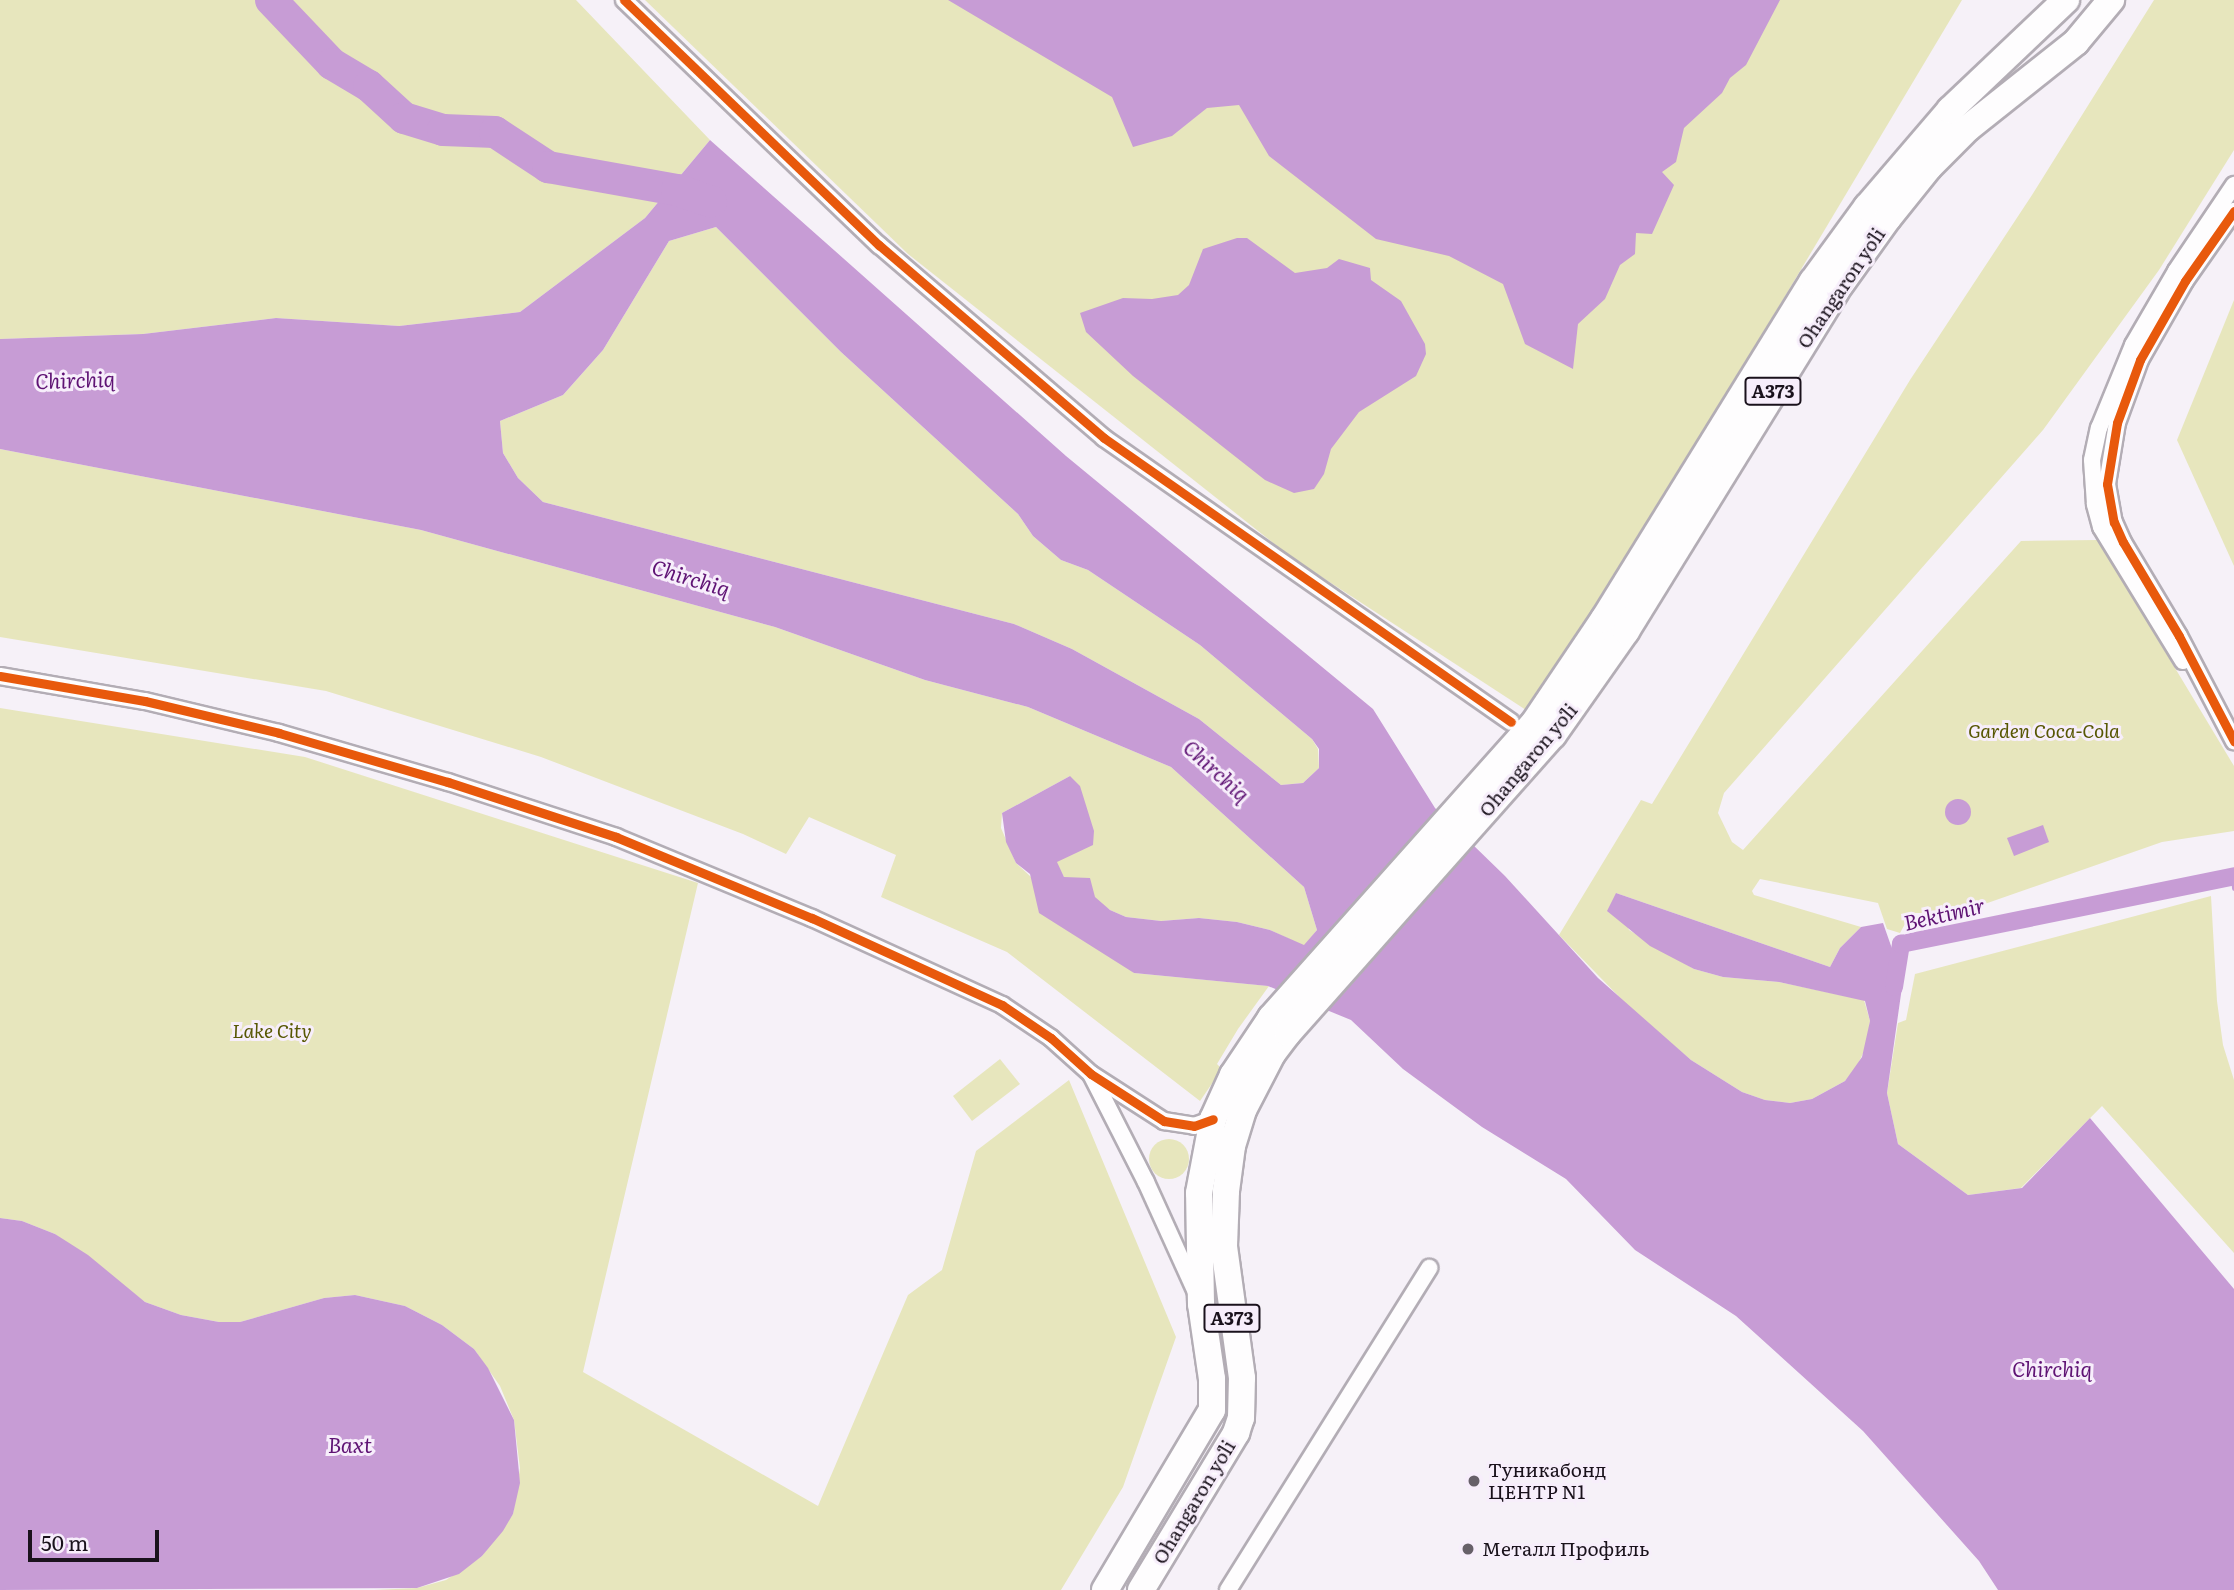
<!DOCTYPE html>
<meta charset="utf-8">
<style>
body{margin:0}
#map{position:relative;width:2234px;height:1590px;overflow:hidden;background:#f6f1f8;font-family:Literata,serif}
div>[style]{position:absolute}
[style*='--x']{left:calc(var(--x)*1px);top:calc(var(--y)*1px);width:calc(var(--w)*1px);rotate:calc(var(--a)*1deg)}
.green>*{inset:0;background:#e7e6bd}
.round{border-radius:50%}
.water>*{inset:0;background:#c79cd5}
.stream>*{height:5px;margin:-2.5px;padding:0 2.5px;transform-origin:2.5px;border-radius:2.5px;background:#c79cd5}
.canal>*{height:18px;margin:-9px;padding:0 9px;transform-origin:9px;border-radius:9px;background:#c79cd5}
.river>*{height:32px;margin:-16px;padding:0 16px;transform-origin:16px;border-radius:16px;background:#c79cd5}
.roads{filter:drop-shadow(2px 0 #b3adb5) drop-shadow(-2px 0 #b3adb5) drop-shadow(0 2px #b3adb5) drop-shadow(0 -2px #b3adb5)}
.minor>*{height:16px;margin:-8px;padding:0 8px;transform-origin:8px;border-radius:8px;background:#fefdfe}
.trunk>*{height:26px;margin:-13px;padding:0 13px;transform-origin:13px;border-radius:13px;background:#fefdfe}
.cycleway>*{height:9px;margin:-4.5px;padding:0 4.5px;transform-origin:4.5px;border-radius:4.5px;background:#e8590c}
.dots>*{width:19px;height:19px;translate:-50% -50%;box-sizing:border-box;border:4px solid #f7eefb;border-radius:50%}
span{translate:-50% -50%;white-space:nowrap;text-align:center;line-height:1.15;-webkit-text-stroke:6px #f7eefb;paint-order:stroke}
.shield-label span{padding:2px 5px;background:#f7eefb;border:2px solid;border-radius:5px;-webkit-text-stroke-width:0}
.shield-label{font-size:18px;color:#1a121c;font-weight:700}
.street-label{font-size:19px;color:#1a121c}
.park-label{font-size:19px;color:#575703;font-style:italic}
.poi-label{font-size:19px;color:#1a121c}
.left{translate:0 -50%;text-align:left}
.water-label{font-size:21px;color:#5f1374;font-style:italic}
.scale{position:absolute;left:28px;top:1530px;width:131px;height:32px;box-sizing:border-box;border:4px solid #1a121c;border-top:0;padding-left:9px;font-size:21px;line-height:24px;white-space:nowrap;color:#1a121c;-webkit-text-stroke:5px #f7eefb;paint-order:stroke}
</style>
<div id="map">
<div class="green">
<i style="clip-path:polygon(0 0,576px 0,710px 140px,645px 218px,520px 312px,399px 326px,276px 318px,143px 334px,0 339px)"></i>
<i style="clip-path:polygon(645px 0,1962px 0,1573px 651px,1532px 714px,1291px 557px,908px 254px)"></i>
<i style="clip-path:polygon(2154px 0,2234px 0,2234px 150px,2159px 270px,2043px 430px,1724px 793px,1718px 813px,1732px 842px,1743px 850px,2021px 541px,2098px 540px,2234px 766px,2234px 831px,2162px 842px,1976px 907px,1951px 913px,1911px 913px,1900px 933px,1887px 929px,1878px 903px,1760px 879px,1752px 891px,1754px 895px,1861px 927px,1840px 948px,1830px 967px,1616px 893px,1629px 930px,1694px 969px,1723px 977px,1779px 982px,1864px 1000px,1870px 1021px,1867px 1045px,1856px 1068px,1845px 1081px,1812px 1099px,1790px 1103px,1765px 1100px,1742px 1092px,1691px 1060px,1633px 1011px,1559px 935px,1641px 800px,1652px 804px,1910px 380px,2032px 195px)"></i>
<i style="clip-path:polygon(716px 227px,841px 352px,1018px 514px,1033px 536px,1061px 560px,1088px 570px,1200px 645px,1312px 739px,1318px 749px,1319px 768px,1303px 783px,1281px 785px,1199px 719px,1072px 649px,1014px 624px,543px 502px,518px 478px,503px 453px,500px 421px,563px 395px,603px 350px,669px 241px)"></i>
<i style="clip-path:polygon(2234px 300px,2234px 566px,2177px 440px)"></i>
<i style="clip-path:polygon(0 449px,421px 530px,775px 627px,925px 680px,1028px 707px,1171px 767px,1304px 887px,1317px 930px,1304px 946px,1270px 930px,1237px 922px,1199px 918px,1161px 921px,1126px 917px,1110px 910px,1064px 877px,1056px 862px,1070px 776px,1002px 813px,1001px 828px,1016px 863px,1134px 973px,1269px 986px,1238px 1029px,1217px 1064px,1222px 1069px,1200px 1101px,1007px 952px,881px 897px,896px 855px,809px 817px,786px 854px,743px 834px,541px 757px,326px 691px,0 637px)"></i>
<i style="clip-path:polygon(0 708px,305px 757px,698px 883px,583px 1372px,818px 1506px,908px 1295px,942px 1270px,976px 1151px,1069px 1080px,1176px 1337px,1123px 1487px,1061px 1590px,374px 1590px,417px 1588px,446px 1580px,482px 1556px,513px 1514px,520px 1468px,514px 1420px,500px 1386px,474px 1349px,442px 1325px,405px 1306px,355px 1295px,324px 1298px,240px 1322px,219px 1322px,181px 1315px,145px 1302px,55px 1234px,22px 1221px,0 1218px)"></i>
<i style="clip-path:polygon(2211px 896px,2217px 1001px,2223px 1045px,2234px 1080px,2234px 1253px,2102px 1106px,2021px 1188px,1968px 1195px,1898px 1144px,1887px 1093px,1898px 1023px,1906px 1020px,1915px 974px)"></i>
<i style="clip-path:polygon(1000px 1059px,1020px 1084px,972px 1121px,953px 1096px)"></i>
<i class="round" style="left:1149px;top:1139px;width:40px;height:40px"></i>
</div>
<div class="water">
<i style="clip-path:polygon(948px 0,1780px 0,1746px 65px,1730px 78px,1722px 93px,1684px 128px,1676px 162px,1662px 172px,1674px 185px,1652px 234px,1636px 233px,1635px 254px,1620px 265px,1605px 299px,1578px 324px,1573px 369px,1525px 344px,1503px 284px,1449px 256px,1376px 239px,1269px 156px,1239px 105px,1207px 108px,1172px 136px,1133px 147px,1112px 97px)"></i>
<i style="clip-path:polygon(evenodd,710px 140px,1066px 456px,1373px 709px,1435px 808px,1505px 876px,1598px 978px,1691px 1060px,1742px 1092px,1765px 1100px,1790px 1103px,1812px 1099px,1845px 1081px,1862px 1057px,1870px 1021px,1865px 1001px,1779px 982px,1723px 977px,1694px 969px,1650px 946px,1607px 911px,1616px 893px,1830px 967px,1840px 948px,1861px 927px,1883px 923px,1903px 980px,1887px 1093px,1898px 1144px,1968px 1195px,2022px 1188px,2090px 1118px,2234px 1289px,2234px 1590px,1998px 1590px,1979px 1561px,1863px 1431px,1736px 1316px,1635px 1250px,1566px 1179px,1482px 1127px,1403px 1069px,1351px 1020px,1268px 986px,1134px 973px,1039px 913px,1030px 874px,1016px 863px,1006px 842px,1002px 813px,1070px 776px,1080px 786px,1094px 831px,1093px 845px,1057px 862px,1064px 877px,1090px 878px,1095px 897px,1110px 910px,1126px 917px,1161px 921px,1199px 918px,1237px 922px,1270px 930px,1304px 945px,1317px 930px,1304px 887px,1171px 767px,1028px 707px,925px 680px,775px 627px,421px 530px,0 449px,0 339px,143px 334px,276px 318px,399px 326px,520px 312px,645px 218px,710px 140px,716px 227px,841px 352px,1018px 514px,1033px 536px,1061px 560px,1088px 570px,1200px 645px,1312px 739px,1319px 749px,1319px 768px,1303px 783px,1281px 785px,1199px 719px,1072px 649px,1014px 624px,543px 502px,518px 478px,503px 453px,500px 421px,563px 395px,603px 350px,669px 241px,716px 227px)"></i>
<i style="clip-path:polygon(1237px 238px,1247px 238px,1295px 273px,1327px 268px,1339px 259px,1370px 268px,1371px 280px,1401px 301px,1425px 344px,1426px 354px,1416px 376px,1359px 412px,1331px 449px,1324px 474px,1314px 489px,1294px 493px,1265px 480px,1133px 376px,1086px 332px,1080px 313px,1123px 298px,1152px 299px,1178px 295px,1189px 285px,1203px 249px)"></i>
<i class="round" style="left:1945px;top:799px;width:26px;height:26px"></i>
<i style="clip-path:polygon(2043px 825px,2049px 842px,2014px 856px,2007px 838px)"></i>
<i style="clip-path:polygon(0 1218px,22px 1221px,55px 1234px,88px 1255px,145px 1302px,181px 1315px,219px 1322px,240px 1322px,324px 1298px,355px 1295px,405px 1306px,442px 1325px,474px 1349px,488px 1368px,514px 1420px,520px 1483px,513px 1514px,503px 1531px,482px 1556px,459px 1574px,417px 1588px,0 1590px)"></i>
</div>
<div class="stream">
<i style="--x:2233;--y:876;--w:12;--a:85"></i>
</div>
<div class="canal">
<i style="--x:1894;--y:987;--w:44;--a:-80.8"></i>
<i style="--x:1901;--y:944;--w:340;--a:-11.5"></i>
</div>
<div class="river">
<i style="--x:271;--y:0;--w:88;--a:46.4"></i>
<i style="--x:332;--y:64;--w:43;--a:30.7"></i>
<i style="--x:369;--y:86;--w:47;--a:42.4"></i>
<i style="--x:404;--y:118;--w:41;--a:17.1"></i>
<i style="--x:443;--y:130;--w:52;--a:2.2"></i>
<i style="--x:495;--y:132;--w:64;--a:33.4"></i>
<i style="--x:548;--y:167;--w:131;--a:10.1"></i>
<i style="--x:677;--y:190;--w:36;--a:19"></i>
</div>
<div class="roads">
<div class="minor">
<i style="--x:624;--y:0;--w:354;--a:43.9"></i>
<i style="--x:879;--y:245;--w:296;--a:40.6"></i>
<i style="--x:1104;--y:438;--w:496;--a:34.9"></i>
<i style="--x:2234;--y:211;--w:85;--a:125"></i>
<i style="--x:2185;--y:281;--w:91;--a:119.7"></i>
<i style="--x:2140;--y:360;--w:67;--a:110.1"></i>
<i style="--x:2117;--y:423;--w:62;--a:99.3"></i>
<i style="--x:2107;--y:484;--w:39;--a:80"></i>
<i style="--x:2114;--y:522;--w:22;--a:66"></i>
<i style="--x:2123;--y:542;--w:109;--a:59.2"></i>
<i style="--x:2179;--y:636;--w:119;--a:62.4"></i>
<i style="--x:2183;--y:661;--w:157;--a:-121.5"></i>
<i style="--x:2101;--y:527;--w:24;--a:-105"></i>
<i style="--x:2095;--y:504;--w:44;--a:-93.9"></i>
<i style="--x:2092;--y:460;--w:33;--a:-78"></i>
<i style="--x:2099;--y:428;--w:90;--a:-67.7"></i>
<i style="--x:2133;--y:345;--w:86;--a:-59.8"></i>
<i style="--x:2176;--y:271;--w:104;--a:-56"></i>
<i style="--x:0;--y:676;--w:147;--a:9.8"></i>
<i style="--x:145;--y:701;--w:138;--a:13.4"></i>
<i style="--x:279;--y:733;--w:176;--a:16.2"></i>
<i style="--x:448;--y:782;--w:177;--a:18.1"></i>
<i style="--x:616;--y:837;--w:212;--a:22.5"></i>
<i style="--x:812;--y:918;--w:209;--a:24.6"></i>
<i style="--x:1002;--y:1005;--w:59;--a:34"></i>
<i style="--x:1051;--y:1038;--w:54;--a:42"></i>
<i style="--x:1091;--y:1074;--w:87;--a:32.8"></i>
<i style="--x:1164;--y:1121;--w:30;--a:9"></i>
<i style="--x:1194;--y:1126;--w:20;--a:-20"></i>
<i style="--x:1092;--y:1076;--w:119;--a:63"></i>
<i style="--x:1146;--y:1182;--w:121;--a:65.6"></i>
<i style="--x:1228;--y:1590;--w:380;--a:-58"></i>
</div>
<div class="trunk">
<i style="--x:1105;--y:1590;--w:209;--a:-59.3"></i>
<i style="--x:1212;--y:1410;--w:31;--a:-90"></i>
<i style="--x:1212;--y:1379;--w:76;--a:-98.3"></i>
<i style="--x:1201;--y:1304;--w:111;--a:-91"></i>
<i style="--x:1199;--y:1193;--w:75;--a:-79.3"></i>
<i style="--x:1213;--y:1119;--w:48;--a:-65.6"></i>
<i style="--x:1233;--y:1075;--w:69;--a:-56.3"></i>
<i style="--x:1271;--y:1018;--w:395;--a:-48.3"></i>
<i style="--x:1534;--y:723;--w:125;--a:-56.1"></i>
<i style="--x:1604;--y:619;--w:397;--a:-58.3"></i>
<i style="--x:1813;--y:281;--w:92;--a:-53.9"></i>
<i style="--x:1867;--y:207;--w:128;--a:-49.4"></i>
<i style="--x:1950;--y:110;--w:160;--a:-43.5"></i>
<i style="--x:1141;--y:1590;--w:184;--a:-58.8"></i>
<i style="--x:1236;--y:1433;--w:16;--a:-72"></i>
<i style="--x:1241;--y:1418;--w:40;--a:-88.6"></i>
<i style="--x:1242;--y:1378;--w:133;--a:-97.8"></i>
<i style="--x:1224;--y:1246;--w:55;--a:-87.9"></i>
<i style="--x:1226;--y:1191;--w:45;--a:-82.4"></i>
<i style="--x:1232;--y:1146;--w:38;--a:-73"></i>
<i style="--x:1243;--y:1110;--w:63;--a:-62.6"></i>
<i style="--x:1272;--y:1054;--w:26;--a:-53"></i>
<i style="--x:1288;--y:1033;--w:399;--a:-48.4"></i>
<i style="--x:1553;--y:735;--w:127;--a:-54.9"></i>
<i style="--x:1626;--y:631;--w:398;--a:-58.3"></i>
<i style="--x:1835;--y:292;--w:91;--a:-54.4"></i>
<i style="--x:1888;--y:218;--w:65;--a:-51.2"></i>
<i style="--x:1929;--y:167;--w:55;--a:-45"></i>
<i style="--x:1968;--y:128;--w:138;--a:-38.5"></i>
<i style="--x:2076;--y:42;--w:55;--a:-50.2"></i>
</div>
</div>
<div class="cycleway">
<i style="--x:624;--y:0;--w:354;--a:43.9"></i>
<i style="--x:879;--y:245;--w:296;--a:40.6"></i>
<i style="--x:1104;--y:438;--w:496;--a:34.9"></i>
<i style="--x:2234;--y:211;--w:85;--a:125"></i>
<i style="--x:2185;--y:281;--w:91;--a:119.7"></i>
<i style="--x:2140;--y:360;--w:67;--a:110.1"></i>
<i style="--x:2117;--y:423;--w:62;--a:99.3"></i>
<i style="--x:2107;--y:484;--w:39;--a:80"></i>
<i style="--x:2114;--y:522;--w:22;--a:66"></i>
<i style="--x:2123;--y:542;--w:109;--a:59.2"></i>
<i style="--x:2179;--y:636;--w:119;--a:62.4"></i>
<i style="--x:0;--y:676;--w:147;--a:9.8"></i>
<i style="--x:145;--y:701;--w:138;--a:13.4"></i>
<i style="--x:279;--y:733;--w:176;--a:16.2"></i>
<i style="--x:448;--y:782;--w:177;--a:18.1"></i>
<i style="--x:616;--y:837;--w:212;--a:22.5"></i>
<i style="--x:812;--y:918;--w:209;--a:24.6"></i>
<i style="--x:1002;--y:1005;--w:59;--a:34"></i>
<i style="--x:1051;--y:1038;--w:54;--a:42"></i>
<i style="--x:1091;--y:1074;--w:87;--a:32.8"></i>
<i style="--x:1164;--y:1121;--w:30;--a:9"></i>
<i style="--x:1194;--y:1126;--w:20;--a:-20"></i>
</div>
<div class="dots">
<i style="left:1474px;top:1481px;background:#676069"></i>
<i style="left:1468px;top:1549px;background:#676069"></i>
</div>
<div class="shield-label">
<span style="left:1773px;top:391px">A373</span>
<span style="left:1232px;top:1318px">A373</span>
</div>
<div class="street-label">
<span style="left:1841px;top:288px;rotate:-56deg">Ohangaron yoʻli</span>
<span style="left:1528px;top:760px;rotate:-50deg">Ohangaron yoʻli</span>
<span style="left:1194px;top:1502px;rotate:-59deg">Ohangaron yoʻli</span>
</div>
<div class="park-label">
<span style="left:2044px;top:731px">Garden Coca-Cola</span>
<span style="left:272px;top:1031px">Lake City</span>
</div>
<div class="poi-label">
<span class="left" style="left:1488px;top:1481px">Туникабонд<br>ЦЕНТР N1</span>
<span class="left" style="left:1482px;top:1549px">Металл Профиль</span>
</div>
<div class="water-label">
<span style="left:75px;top:379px;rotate:-2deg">Chirchiq</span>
<span style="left:691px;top:577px;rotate:17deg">Chirchiq</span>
<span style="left:1217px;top:770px;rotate:42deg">Chirchiq</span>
<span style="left:1944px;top:913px;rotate:-13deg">Bektimir</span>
<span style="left:2052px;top:1368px">Chirchiq</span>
<span style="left:350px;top:1444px">Baхt</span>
</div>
<div class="scale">50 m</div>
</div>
